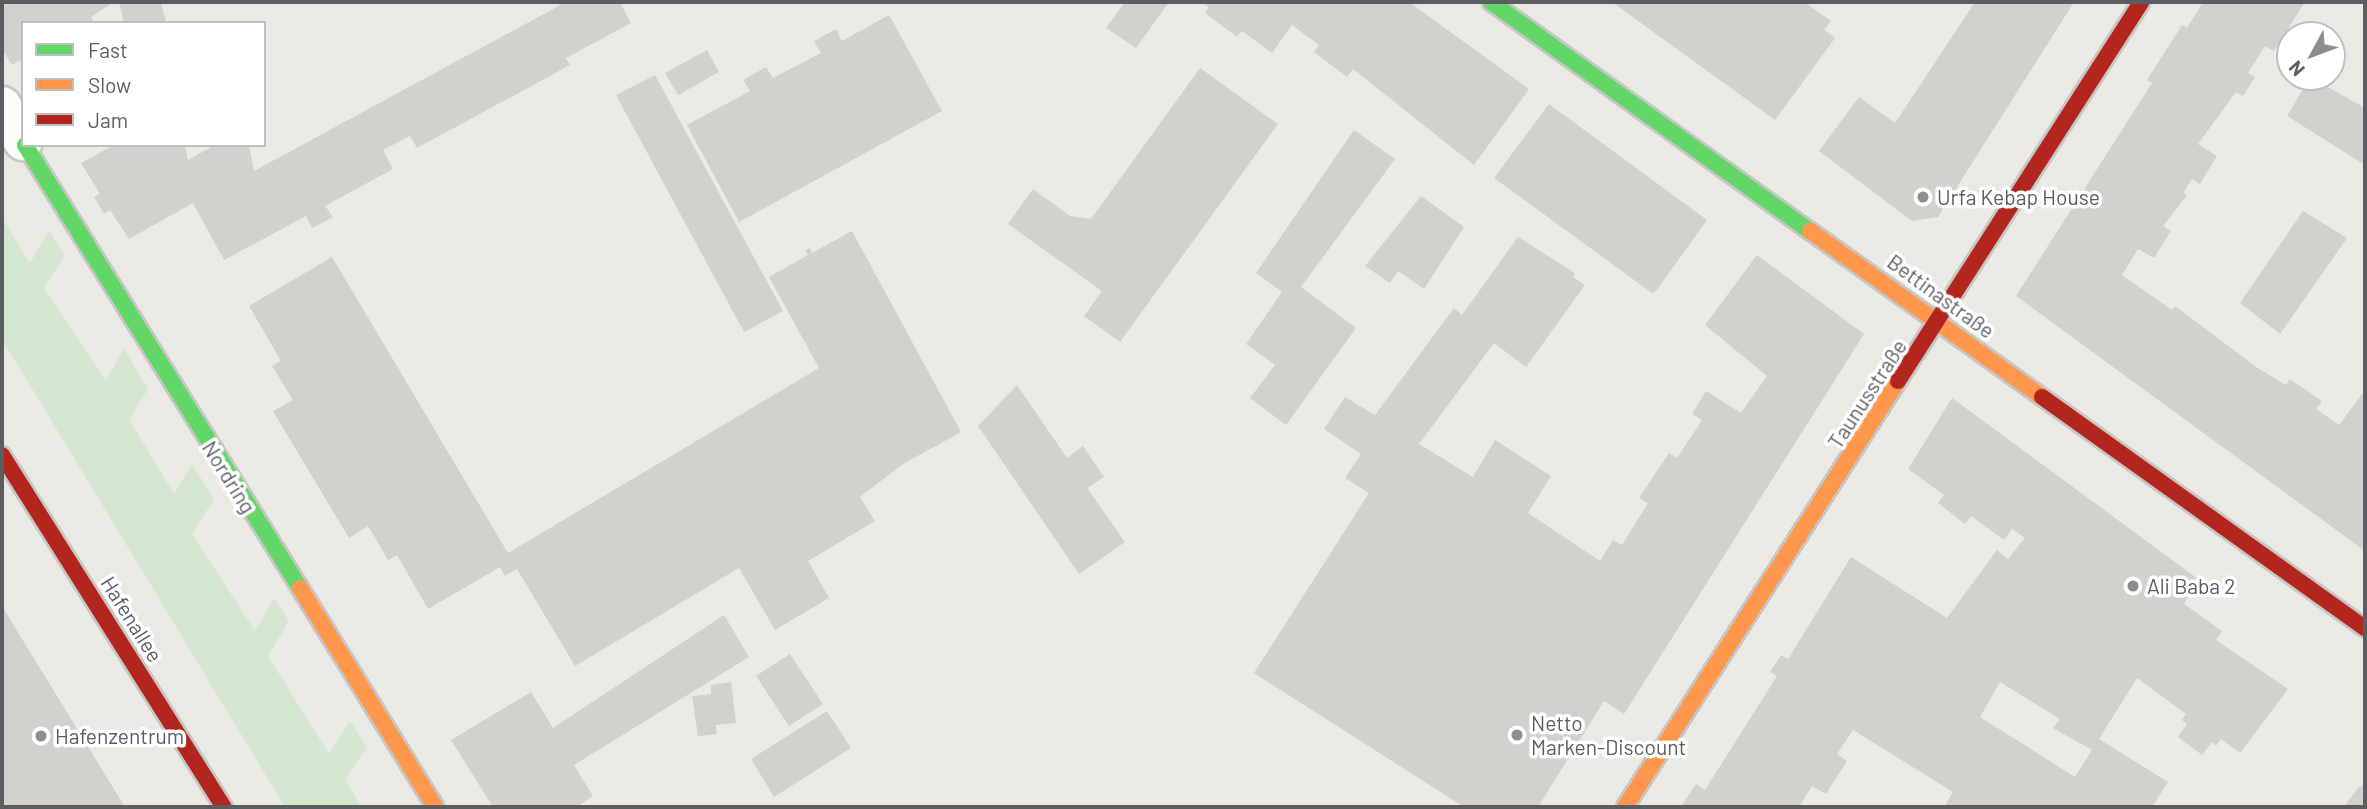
<!DOCTYPE html>
<meta charset="utf-8">
<style>
body{margin:0}
#map{position:relative;width:2367px;height:809px;overflow:hidden;background:#eae9e4;font-family:Barlow,sans-serif}
div>[style]{position:absolute}
[style*='--x']{left:calc(var(--x)*1px);top:calc(var(--y)*1px);width:calc(var(--w)*1px);rotate:calc(var(--a)*1deg)}
.green>*{inset:0;background:#d3e6d0}
.building>*{inset:0;background:#d2d1ce}
.roads{filter:drop-shadow(2px 0 #c6c6c5) drop-shadow(-2px 0 #c6c6c5) drop-shadow(0 2px #c6c6c5) drop-shadow(0 -2px #c6c6c5)}
.street>*{height:38px;margin:-19px;padding:0 19px;transform-origin:19px;border-radius:19px;background:#fcfcfb}
.fast>*{height:16px;margin:-8px;padding:0 8px;transform-origin:8px;border-radius:8px;background:#63d668}
.slow>*{height:16px;margin:-8px;padding:0 8px;transform-origin:8px;border-radius:8px;background:#ff974d}
.jam>*{height:16px;margin:-8px;padding:0 8px;transform-origin:8px;border-radius:8px;background:#b3261e}
.dots>*{width:19px;height:19px;translate:-50% -50%;box-sizing:border-box;border:4px solid #fff;border-radius:50%}
span{translate:-50% -50%;white-space:nowrap;text-align:center;line-height:1.15;-webkit-text-stroke:7px #fff;paint-order:stroke}
.poi-label{font-size:21px;color:#5a5e62}
.left{translate:0 -50%;text-align:left}
.street-label{font-size:21px;color:#5a5e62}
.frame{position:absolute;inset:0;border:4px solid #5a5e62;pointer-events:none}
.legend{position:absolute;left:21px;top:21px;width:245px;height:126px;box-sizing:border-box;background:#fff;border:2px solid #bdbfc0;margin:0;padding:9px 12px;list-style:none;font-size:21px;color:#5a5e62}
.legend li{display:flex;align-items:center;gap:14px;height:35px}
.legend b{width:35px;border:2px solid #bdbfc0}
.north{position:absolute;left:2276px;top:21px;width:70px;height:70px;box-sizing:border-box;background:#fff;border:2px solid #bdbfc0;border-radius:50%;rotate:229deg;font-size:19px;font-weight:700;line-height:28px;text-align:center;color:#5a5e62}
.north::after{content:'';display:block;margin:auto;width:24px;height:32px;background:#8c8f90;clip-path:polygon(50% 0,100% 100%,50% 72%,0 100%)}
</style>
<div id="map">
<div class="green">
<i style="clip-path:polygon(2px 218px,30px 263px,49px 230px,65px 255px,44px 288px,106px 380px,124px 349px,148px 389px,129px 419px,174px 494px,192px 464px,214px 499px,192px 534px,255px 631px,274px 598px,289px 621px,268px 656px,329px 754px,350px 721px,367px 747px,345px 780px,362px 807px,285px 807px,2px 339px)"></i>
</div>
<div class="building">
<i style="clip-path:polygon(2px 2px,114px 2px,91px 17px,95px 23px,23px 23px,23px 64px,20px 60px,12px 65px,2px 49px)"></i>
<i style="clip-path:polygon(119px 2px,161px 2px,166px 23px,124px 23px)"></i>
<i style="clip-path:polygon(566px 2px,620px 2px,631px 23px,566px 58px,570px 65px,417px 148px,410px 136px,383px 150px,393px 169px,325px 206px,333px 217px,312px 228px,306px 216px,224px 260px,193px 203px,129px 239px,110px 210px,104px 214px,94px 197px,100px 194px,81px 163px,114px 145px,185px 145px,188px 160px,215px 145px,249px 145px,254px 171px)"></i>
<i style="clip-path:polygon(1125px 2px,1169px 2px,1136px 48px,1106px 28px)"></i>
<i style="clip-path:polygon(1201px 2px,1409px 2px,1529px 89px,1474px 165px,1353px 69px,1347px 77px,1314px 52px,1319px 45px,1292px 25px,1272px 53px,1242px 31px,1237px 37px,1205px 13px,1209px 7px)"></i>
<i style="clip-path:polygon(1612px 2px,1804px 2px,1831px 21px,1824px 30px,1835px 38px,1775px 120px)"></i>
<i style="clip-path:polygon(1975px 2px,2074px 2px,1938px 217px,1912px 221px,1819px 151px,1859px 97px,1895px 123px)"></i>
<i style="clip-path:polygon(2203px 2px,2305px 2px,2274px 51px,2265px 46px,2248px 73px,2255px 77px,2243px 96px,2236px 92px,2198px 144px,2217px 156px,2200px 184px,2192px 179px,2183px 193px,2187px 195px,2163px 226px,2171px 231px,2154px 258px,2138px 249px,2122px 275px,2172px 310px,2175px 306px,2259px 369px,2286px 385px,2290px 379px,2322px 401px,2316px 409px,2339px 425px,2365px 390px,2365px 551px,2016px 296px,2152px 83px,2147px 80px,2182px 25px,2187px 28px)"></i>
<i style="clip-path:polygon(889px 15px,942px 111px,739px 222px,687px 125px,750px 91px,743px 80px,766px 67px,773px 78px,821px 53px,814px 41px,836px 29px,842px 41px)"></i>
<i style="clip-path:polygon(707px 50px,719px 72px,678px 95px,665px 73px)"></i>
<i style="clip-path:polygon(1200px 68px,1278px 124px,1120px 342px,1084px 316px,1102px 291px,1008px 224px,1033px 189px,1070px 216px,1091px 219px)"></i>
<i style="clip-path:polygon(655px 75px,783px 311px,744px 332px,616px 95px)"></i>
<i style="clip-path:polygon(2310px 77px,2365px 108px,2365px 165px,2287px 116px)"></i>
<i style="clip-path:polygon(1549px 104px,1707px 220px,1656px 291px,1652px 293px,1494px 178px)"></i>
<i style="clip-path:polygon(1354px 130px,1395px 159px,1301px 287px,1356px 328px,1286px 425px,1250px 398px,1275px 365px,1246px 344px,1282px 292px,1256px 273px)"></i>
<i style="clip-path:polygon(1421px 196px,1464px 227px,1424px 289px,1398px 271px,1390px 283px,1365px 266px)"></i>
<i style="clip-path:polygon(2303px 211px,2347px 238px,2280px 334px,2240px 303px)"></i>
<i style="clip-path:polygon(852px 231px,961px 432px,903px 464px,860px 497px,875px 521px,808px 561px,829px 598px,775px 630px,739px 568px,575px 666px,517px 569px,505px 576px,500px 567px,428px 609px,397px 555px,388px 560px,368px 526px,349px 538px,273px 411px,293px 400px,272px 366px,281px 361px,249px 306px,332px 257px,508px 553px,819px 368px,769px 277px,808px 255px,805px 250px,810px 248px,812px 253px)"></i>
<i style="clip-path:polygon(1518px 237px,1575px 273px,1573px 277px,1585px 285px,1526px 367px,1494px 343px,1419px 444px,1473px 477px,1495px 440px,1551px 476px,1528px 513px,1600px 561px,1613px 540px,1622px 545px,1648px 503px,1639px 498px,1669px 453px,1677px 458px,1702px 420px,1692px 414px,1706px 391px,1741px 413px,1767px 376px,1705px 325px,1757px 255px,1864px 334px,1624px 714px,1604px 701px,1538px 807px,1464px 807px,1254px 673px,1369px 493px,1345px 478px,1361px 454px,1324px 429px,1345px 397px,1375px 415px,1454px 308px,1462px 315px)"></i>
<i style="clip-path:polygon(1017px 385px,1067px 458px,1083px 446px,1104px 477px,1087px 488px,1125px 542px,1079px 574px,978px 426px)"></i>
<i style="clip-path:polygon(evenodd,1952px 398px,2198px 579px,2184px 604px,2222px 631px,2216px 640px,2288px 689px,2240px 753px,2221px 739px,2216px 746px,2212px 742px,2202px 755px,2178px 737px,2187px 724px,2182px 720px,2186px 714px,2137px 678px,2099px 739px,2168px 782px,2152px 807px,1944px 807px,1953px 792px,1853px 730px,1837px 754px,1847px 761px,1826px 794px,1812px 786px,1799px 807px,1682px 805px,1696px 784px,1705px 790px,1777px 676px,1770px 672px,1781px 655px,1788px 659px,1851px 557px,1947px 618px,1997px 550px,2008px 559px,2025px 538px,2012px 529px,2004px 540px,1971px 516px,1965px 524px,1938px 503px,1944px 495px,1908px 469px,1952px 398px,2000px 682px,2060px 719px,2053px 728px,2092px 750px,2075px 777px,1980px 717px,2000px 682px)"></i>
<i style="clip-path:polygon(2px 606px,38px 665px,125px 807px,2px 807px)"></i>
<i style="clip-path:polygon(724px 615px,749px 657px,574px 765px,593px 796px,577px 807px,493px 807px,451px 740px,531px 692px,553px 728px)"></i>
<i style="clip-path:polygon(790px 654px,823px 704px,789px 726px,756px 676px)"></i>
<i style="clip-path:polygon(731px 682px,736px 723px,716px 725px,717px 734px,698px 736px,692px 696px,711px 694px,711px 685px)"></i>
<i style="clip-path:polygon(827px 711px,851px 748px,774px 797px,751px 759px)"></i>
<i style="clip-path:polygon(2365px 783px,2365px 807px,2344px 807px,2357px 789px)"></i>
</div>
<div class="roads">
<div class="street">
<i style="--x:2;--y:106;--w:41;--a:59"></i>
</div>
<div class="fast">
<i style="--x:1491;--y:2;--w:393;--a:35.7"></i>
<i style="--x:25;--y:145;--w:521;--a:58.17"></i>
</div>
<div class="slow">
<i style="--x:1810;--y:231;--w:285;--a:35.6"></i>
<i style="--x:300;--y:588;--w:257;--a:58.3"></i>
<i style="--x:1625;--y:807;--w:506;--a:-57.35"></i>
</div>
<div class="jam">
<i style="--x:1898;--y:381;--w:450;--a:-57.3"></i>
<i style="--x:2042;--y:397;--w:397;--a:35.6"></i>
<i style="--x:2;--y:455;--w:416;--a:57.8"></i>
</div>
</div>
<div class="dots">
<i style="left:1923px;top:197px;background:#8c8f90"></i>
<i style="left:2133px;top:586px;background:#8c8f90"></i>
<i style="left:1517px;top:735px;background:#8c8f90"></i>
<i style="left:41px;top:736px;background:#8c8f90"></i>
</div>
<div class="poi-label">
<span class="left" style="left:1937px;top:197px">Urfa Kebap House</span>
<span class="left" style="left:2147px;top:586px">Ali Baba 2</span>
<span class="left" style="left:1531px;top:735px">Netto<br>Marken-Discount</span>
<span class="left" style="left:55px;top:736px">Hafenzentrum</span>
</div>
<div class="street-label">
<span style="left:1941px;top:296px;rotate:36deg">Bettinastraße</span>
<span style="left:1867px;top:394px;rotate:-57deg">Taunusstraße</span>
<span style="left:229px;top:477px;rotate:58deg">Nordring</span>
<span style="left:132px;top:619px;rotate:58deg">Hafenallee</span>
</div>
<div class="frame"></div>
<ul class="legend">
<li><b style="height:9px;background:#63d668"></b>Fast</li>
<li><b style="height:9px;background:#ff974d"></b>Slow</li>
<li><b style="height:9px;background:#b3261e"></b>Jam</li>
</ul>
<div class="north">N</div>
</div>
